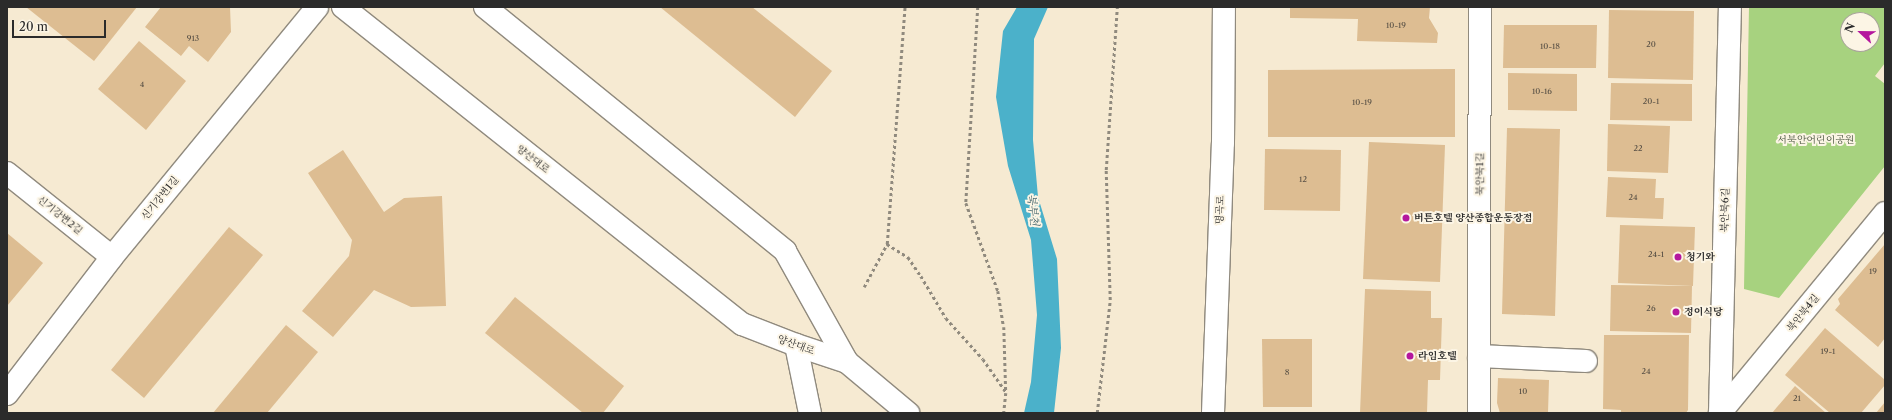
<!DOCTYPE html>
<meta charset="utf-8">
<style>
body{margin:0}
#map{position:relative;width:1892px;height:420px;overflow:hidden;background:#f6ead2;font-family:"Libre Caslon Text","Noto Serif KR",serif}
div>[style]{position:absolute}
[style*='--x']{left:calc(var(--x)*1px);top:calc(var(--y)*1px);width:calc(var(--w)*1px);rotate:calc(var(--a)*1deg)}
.green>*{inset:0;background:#a7d27f}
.water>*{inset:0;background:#4bb1ca}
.building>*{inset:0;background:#ddbd92}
.path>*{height:2.5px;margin-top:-1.25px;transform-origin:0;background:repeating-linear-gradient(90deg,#908a7e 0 3px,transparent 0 6px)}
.roads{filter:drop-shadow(1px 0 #908a7e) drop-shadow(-1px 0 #908a7e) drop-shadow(0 1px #908a7e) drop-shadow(0 -1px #908a7e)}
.minor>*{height:22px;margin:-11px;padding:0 11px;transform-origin:11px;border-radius:11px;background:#fff}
.major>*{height:22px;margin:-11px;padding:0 11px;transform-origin:11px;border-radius:11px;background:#fff}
.dots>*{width:11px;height:11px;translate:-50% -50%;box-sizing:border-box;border:2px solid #fcf5e5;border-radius:50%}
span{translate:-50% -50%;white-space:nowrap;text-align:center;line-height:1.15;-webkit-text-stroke:4px #fcf5e5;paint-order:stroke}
.number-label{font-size:8px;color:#585045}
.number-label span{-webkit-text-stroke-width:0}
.park-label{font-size:10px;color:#4a5540}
.street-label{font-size:10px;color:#2b2b2b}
.poi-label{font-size:10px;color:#2b2b2b;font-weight:700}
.left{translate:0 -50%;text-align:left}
.water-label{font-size:11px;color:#365a63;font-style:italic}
.frame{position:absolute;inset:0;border:8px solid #2b2b2b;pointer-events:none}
.north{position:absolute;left:1840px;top:12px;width:40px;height:40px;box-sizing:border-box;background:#fcf5e5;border:1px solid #a8a49b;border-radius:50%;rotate:292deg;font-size:11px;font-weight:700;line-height:16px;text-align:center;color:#2b2b2b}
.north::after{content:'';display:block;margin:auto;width:14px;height:18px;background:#b5179e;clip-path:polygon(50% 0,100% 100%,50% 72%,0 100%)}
.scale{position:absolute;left:12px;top:20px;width:94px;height:18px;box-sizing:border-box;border:2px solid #2b2b2b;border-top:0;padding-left:5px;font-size:12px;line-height:14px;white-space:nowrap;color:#2b2b2b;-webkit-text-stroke:3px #fcf5e5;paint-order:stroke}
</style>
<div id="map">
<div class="green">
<i style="clip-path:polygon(evenodd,1749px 7px,1885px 7px,1885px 63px,1875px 76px,1885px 84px,1885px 166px,1779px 298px,1744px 289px,1749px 7px,1848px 20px,1872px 20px,1872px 44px,1848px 44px,1848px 20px)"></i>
</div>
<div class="water">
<i style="clip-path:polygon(1017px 7px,1048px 7px,1034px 39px,1033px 140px,1038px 197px,1057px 259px,1061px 348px,1054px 413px,1024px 413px,1031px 382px,1037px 315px,1031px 240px,1008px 166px,996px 97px,1003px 31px)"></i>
</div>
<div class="building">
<i style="clip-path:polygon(26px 7px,137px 7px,94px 61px)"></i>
<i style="clip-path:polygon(161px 7px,230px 7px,231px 32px,208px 62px,189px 46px,181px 56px,145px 27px)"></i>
<i style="clip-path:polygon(660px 7px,752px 7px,832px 71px,795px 117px)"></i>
<i style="clip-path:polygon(1290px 7px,1430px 7px,1429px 18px,1438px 33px,1437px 43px,1357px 41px,1358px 19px,1290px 18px)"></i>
<i style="clip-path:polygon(1609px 10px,1694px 11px,1693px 80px,1608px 78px)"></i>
<i style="clip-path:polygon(1504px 25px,1597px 25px,1596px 68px,1503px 68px)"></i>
<i style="clip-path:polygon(139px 41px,186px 81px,146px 130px,98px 89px)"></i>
<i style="clip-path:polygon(1455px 69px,1455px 137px,1268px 137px,1268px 70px)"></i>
<i style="clip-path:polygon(1508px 73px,1577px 74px,1577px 111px,1508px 110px)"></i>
<i style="clip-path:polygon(1611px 83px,1692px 84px,1692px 121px,1610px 120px)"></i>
<i style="clip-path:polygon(1608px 124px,1670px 126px,1668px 173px,1607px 171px)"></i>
<i style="clip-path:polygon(1507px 128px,1560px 129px,1555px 316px,1502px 314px)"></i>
<i style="clip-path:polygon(1369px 142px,1445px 145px,1440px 282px,1363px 279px)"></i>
<i style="clip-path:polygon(1265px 149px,1341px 150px,1340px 211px,1264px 210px)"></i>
<i style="clip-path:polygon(343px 150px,384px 212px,404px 198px,442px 196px,446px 306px,411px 307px,374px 290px,333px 337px,302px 311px,349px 256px,352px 240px,308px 173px)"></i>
<i style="clip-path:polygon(1608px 177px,1656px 179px,1655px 198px,1664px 198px,1663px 219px,1606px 217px)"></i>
<i style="clip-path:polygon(1620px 225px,1695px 227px,1693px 286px,1618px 283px)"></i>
<i style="clip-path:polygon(229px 227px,263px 255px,144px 398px,111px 370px)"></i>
<i style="clip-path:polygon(7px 233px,43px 263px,7px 306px)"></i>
<i style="clip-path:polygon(1885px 244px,1885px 338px,1878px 347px,1835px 310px,1840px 304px,1838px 299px)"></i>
<i style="clip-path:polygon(1611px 285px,1692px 286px,1691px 333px,1610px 331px)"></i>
<i style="clip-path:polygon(1365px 289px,1431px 291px,1431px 318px,1442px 318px,1440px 380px,1428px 380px,1427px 413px,1360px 413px)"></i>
<i style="clip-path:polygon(515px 297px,624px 386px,603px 413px,583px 413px,485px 333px)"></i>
<i style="clip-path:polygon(286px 325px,318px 352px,267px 413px,213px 413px)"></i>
<i style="clip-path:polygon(1825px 328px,1885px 380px,1885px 385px,1861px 413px,1830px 413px,1785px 375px)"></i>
<i style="clip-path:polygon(1604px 335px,1689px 335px,1688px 410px,1686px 413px,1621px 413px,1621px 410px,1603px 409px)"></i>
<i style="clip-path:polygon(1262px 339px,1312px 339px,1312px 407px,1263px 407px)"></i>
<i style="clip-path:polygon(1498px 378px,1549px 380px,1548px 413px,1500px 413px,1497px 403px)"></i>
<i style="clip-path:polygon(1795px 386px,1826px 413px,1772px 413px)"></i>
<i style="clip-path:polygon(1885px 402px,1885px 413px,1876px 413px)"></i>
</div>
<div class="path">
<i style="--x:978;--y:7;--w:196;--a:93.5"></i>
<i style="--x:966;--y:203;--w:94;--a:70"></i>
<i style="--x:998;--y:291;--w:36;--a:81"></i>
<i style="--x:1004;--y:327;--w:66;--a:88.3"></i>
<i style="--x:1006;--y:393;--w:20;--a:96"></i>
<i style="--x:887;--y:244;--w:25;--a:32"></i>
<i style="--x:908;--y:257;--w:23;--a:56"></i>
<i style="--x:921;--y:276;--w:49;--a:59.2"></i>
<i style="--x:946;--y:318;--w:55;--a:47.9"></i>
<i style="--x:983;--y:359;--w:40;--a:55.1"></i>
<i style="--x:864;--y:287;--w:49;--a:-61.9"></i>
<i style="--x:887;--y:244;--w:238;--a:-85.7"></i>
<i style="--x:1097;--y:413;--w:114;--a:-83.4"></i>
<i style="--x:1110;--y:300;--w:130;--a:-91.8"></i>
<i style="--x:1106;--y:170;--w:163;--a:-86.1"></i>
</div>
<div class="roads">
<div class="minor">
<i style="--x:7;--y:173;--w:134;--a:38.7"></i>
<i style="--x:796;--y:345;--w:69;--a:78.4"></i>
<i style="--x:1479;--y:356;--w:107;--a:2.7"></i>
<i style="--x:7;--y:394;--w:173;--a:-52.5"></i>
<i style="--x:112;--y:257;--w:323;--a:-50.6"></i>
<i style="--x:1479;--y:413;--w:406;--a:-89.9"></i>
<i style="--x:1720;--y:413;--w:406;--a:-88.6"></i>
<i style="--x:1720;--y:413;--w:259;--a:-50.5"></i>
</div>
<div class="major">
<i style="--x:343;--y:7;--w:510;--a:38.47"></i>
<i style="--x:742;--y:324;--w:58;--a:21.3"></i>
<i style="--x:796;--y:345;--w:54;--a:18.4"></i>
<i style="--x:485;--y:7;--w:387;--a:39.1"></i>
<i style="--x:785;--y:251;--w:127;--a:60.8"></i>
<i style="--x:847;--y:362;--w:80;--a:39.9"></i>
<i style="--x:1213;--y:413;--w:270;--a:-87.9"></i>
<i style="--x:1223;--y:143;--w:136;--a:-89.6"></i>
</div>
</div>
<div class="dots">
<i style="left:1406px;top:218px;background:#b5179e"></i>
<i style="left:1678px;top:257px;background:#b5179e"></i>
<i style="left:1676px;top:312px;background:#b5179e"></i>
<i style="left:1410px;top:356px;background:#b5179e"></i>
</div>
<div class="number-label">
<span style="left:1396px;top:26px">10-19</span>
<span style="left:193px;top:39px">913</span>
<span style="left:1651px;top:45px">20</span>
<span style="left:1550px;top:47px">10-18</span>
<span style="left:142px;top:85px">4</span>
<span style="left:1542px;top:92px">10-16</span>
<span style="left:1651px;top:102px">20-1</span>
<span style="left:1362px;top:103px">10-19</span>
<span style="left:1638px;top:149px">22</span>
<span style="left:1303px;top:180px">12</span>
<span style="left:1633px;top:198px">24</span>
<span style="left:1656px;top:255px">24-1</span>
<span style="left:1873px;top:272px">19</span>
<span style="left:1651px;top:309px">26</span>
<span style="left:1828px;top:352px">19-1</span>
<span style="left:1646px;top:372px">24</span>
<span style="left:1287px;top:373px">8</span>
<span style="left:1523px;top:392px">10</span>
<span style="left:1797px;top:399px">21</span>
</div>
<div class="park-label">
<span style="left:1816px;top:140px">서북안어린이공원</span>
</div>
<div class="street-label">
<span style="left:533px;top:159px;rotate:38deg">양산대로</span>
<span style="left:1480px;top:174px;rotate:-90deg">북안북1길</span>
<span style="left:160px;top:198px;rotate:-51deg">신기강변1길</span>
<span style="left:1220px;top:210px;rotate:-88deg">명곡로</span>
<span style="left:1725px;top:210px;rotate:-89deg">북안북6길</span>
<span style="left:60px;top:215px;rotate:39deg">신기강변2길</span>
<span style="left:1803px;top:313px;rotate:-51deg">북안북4길</span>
<span style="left:796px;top:345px;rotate:20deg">양산대로</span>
</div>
<div class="poi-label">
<span class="left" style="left:1414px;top:218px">버튼호텔 양산종합운동장점</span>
<span class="left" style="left:1686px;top:257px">청기와</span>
<span class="left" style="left:1684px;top:312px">정이식당</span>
<span class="left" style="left:1418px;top:356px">라임호텔</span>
</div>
<div class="water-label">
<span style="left:1033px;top:210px;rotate:83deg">북부천</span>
</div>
<div class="frame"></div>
<div class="north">N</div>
<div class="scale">20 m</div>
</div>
